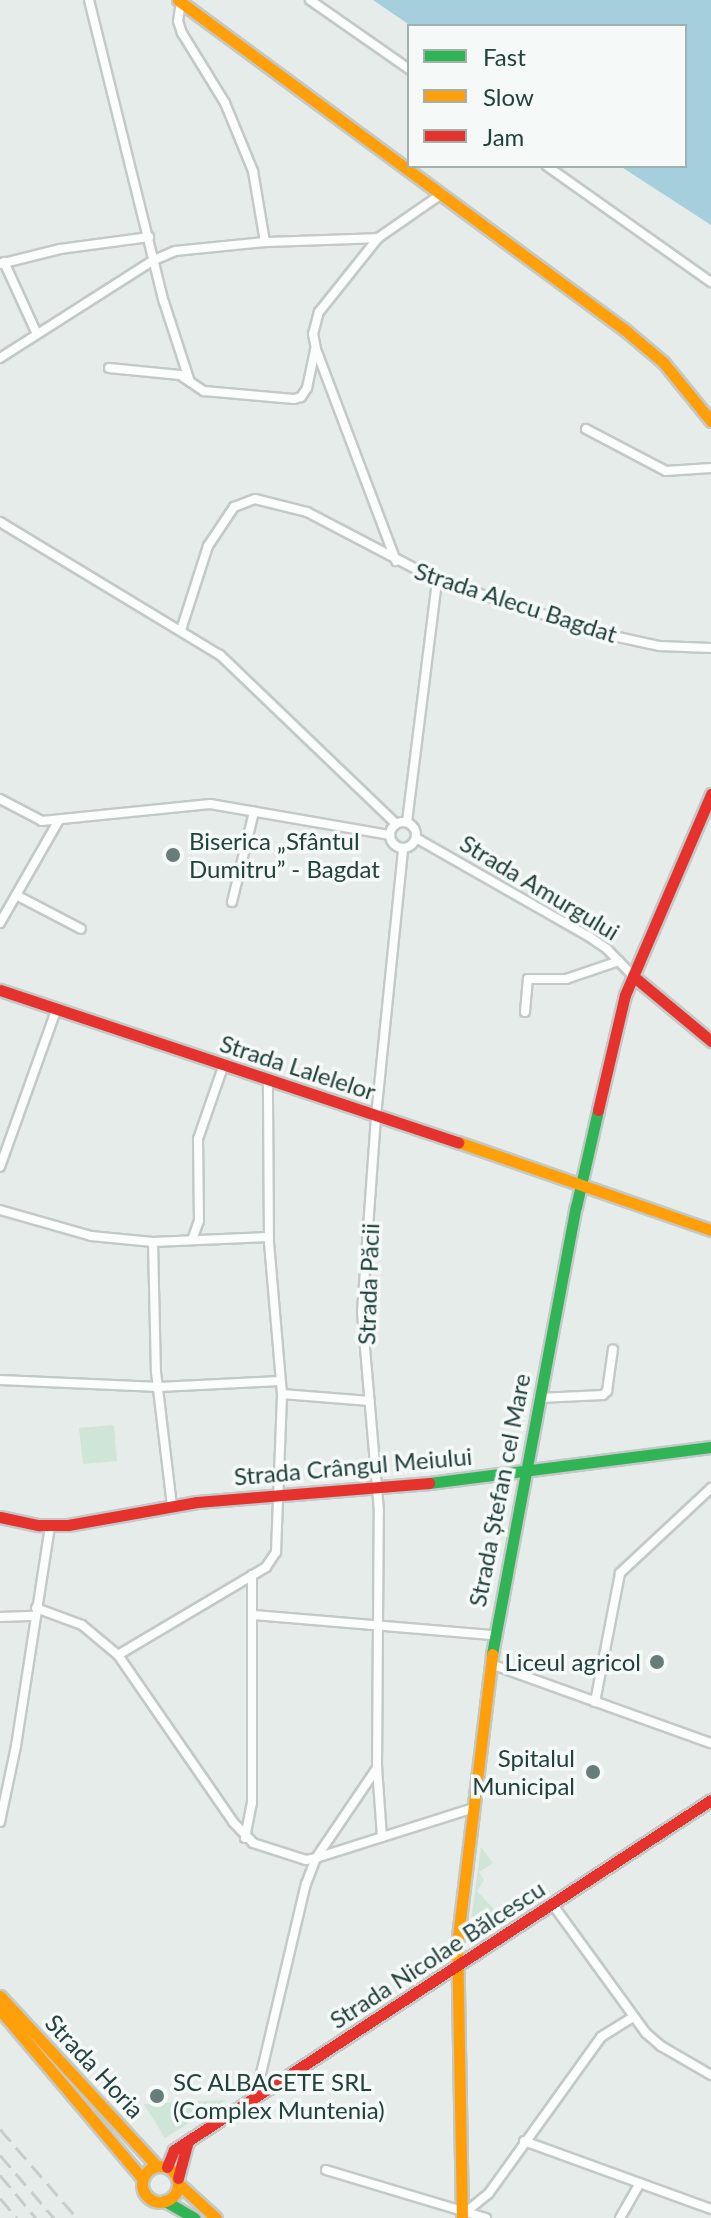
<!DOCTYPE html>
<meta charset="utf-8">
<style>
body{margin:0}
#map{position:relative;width:711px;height:2218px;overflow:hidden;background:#e6ece9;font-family:Lato,sans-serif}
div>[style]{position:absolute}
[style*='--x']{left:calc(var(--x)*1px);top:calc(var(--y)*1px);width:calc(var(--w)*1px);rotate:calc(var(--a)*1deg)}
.green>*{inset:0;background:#cfe5d7}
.water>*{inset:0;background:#a5cfdc}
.roads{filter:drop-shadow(2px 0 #c3c9c7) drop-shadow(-2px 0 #c3c9c7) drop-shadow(0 2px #c3c9c7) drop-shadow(0 -2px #c3c9c7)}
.street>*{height:8px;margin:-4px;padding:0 4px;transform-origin:4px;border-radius:4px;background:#fbfcfc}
.street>.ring{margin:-4px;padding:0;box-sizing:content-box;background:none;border:8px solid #fbfcfc;border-radius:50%}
.fast>*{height:11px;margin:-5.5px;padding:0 5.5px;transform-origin:5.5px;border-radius:5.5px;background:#30b455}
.slow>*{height:11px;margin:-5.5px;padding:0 5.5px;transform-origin:5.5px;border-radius:5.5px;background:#ff9f0a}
.slow>.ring{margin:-5.5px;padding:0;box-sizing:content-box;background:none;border:11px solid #ff9f0a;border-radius:50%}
.jam>*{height:11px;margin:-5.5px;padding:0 5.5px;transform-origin:5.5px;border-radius:5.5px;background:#e5322d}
.rail>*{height:3px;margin-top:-1.5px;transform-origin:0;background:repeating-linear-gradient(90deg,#c7cdcb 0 16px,transparent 0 24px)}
.dots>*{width:22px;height:22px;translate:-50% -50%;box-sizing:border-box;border:4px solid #f5faf8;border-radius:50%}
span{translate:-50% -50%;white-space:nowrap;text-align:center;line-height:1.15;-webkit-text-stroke:7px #f5faf8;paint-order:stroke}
.street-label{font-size:24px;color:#22413c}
.poi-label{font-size:24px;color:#22413c}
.left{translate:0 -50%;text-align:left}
.right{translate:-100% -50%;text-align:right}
.legend{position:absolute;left:407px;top:24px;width:280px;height:144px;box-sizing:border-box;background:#f5faf8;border:2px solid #a1b0ad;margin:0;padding:10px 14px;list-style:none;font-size:24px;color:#22413c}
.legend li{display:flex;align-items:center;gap:16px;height:40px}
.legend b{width:40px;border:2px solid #a1b0ad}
</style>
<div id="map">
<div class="green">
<i style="clip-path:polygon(114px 1425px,117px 1461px,83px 1464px,79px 1428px)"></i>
<i style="clip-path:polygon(481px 1847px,493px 1863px,479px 1872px,484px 1880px,477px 1891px,504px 1920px,468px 1943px)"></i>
<i style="clip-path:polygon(226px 2100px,165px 2138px,144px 2104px)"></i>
</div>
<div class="water">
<i style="clip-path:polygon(373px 0,711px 0,711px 225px,620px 166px,685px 166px,685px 26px,411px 26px)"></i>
</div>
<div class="roads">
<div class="street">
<i style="--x:89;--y:0;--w:311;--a:76.1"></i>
<i style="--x:164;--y:302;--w:84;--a:72"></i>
<i style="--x:310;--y:0;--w:121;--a:34.9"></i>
<i style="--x:181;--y:2;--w:19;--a:99"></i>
<i style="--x:178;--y:21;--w:13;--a:72"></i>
<i style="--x:182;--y:33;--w:82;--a:58.4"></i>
<i style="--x:225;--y:103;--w:74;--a:67.6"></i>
<i style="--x:253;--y:171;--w:72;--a:80.4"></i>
<i style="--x:547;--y:166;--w:201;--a:35.3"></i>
<i style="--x:4;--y:262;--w:77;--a:65.4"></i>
<i style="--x:0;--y:264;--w:62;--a:-14"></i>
<i style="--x:60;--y:249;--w:90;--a:-7.7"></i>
<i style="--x:0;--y:358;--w:183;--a:-32.5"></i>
<i style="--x:154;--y:260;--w:23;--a:-23"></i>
<i style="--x:175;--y:251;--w:90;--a:-5.7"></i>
<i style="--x:265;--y:242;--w:113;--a:-2"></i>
<i style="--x:109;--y:368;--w:71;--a:5.6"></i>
<i style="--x:180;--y:375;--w:29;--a:34"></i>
<i style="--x:204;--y:391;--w:90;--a:5.1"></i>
<i style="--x:294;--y:399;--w:7;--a:-16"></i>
<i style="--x:301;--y:397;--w:11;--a:-56"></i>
<i style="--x:307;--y:388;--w:39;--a:-78"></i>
<i style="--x:586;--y:429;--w:90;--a:27.7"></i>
<i style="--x:666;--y:471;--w:45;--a:-3.8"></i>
<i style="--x:0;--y:522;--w:257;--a:31.2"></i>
<i style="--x:220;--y:655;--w:244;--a:43.8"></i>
<i style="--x:396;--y:561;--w:227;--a:-110.7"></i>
<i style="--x:316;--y:349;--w:15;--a:-101"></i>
<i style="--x:313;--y:334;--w:23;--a:-75"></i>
<i style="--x:319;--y:312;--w:95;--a:-51.4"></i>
<i style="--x:378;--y:238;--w:75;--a:-34.7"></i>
<i style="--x:181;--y:630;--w:88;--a:-72.2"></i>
<i style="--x:208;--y:546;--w:47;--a:-56.3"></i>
<i style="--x:234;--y:507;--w:22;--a:-21"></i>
<i style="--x:255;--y:499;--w:54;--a:14"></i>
<i style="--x:307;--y:512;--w:147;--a:27.6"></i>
<i style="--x:437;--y:580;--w:176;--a:17.9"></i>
<i style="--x:604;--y:634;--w:56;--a:12.3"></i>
<i style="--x:659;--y:646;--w:52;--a:2.2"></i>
<i style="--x:0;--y:799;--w:47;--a:27.6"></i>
<i style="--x:42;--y:821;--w:169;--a:-5.8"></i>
<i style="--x:210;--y:804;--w:183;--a:9.8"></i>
<i class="ring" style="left:390px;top:822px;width:18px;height:18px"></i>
<i style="--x:407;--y:822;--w:244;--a:-82.9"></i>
<i style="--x:416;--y:838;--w:198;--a:29.7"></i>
<i style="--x:588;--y:936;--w:23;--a:34"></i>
<i style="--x:607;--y:949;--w:37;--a:46"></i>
<i style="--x:16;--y:895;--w:73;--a:27.6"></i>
<i style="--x:232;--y:902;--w:93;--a:-76.3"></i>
<i style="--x:0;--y:923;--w:119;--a:-60.2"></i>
<i style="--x:525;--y:1012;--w:33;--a:-85"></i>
<i style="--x:528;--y:979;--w:38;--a:0"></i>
<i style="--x:566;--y:979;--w:56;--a:-18.8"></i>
<i style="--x:0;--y:1167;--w:166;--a:-70.3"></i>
<i style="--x:0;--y:1210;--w:95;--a:15.9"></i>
<i style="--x:91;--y:1236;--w:62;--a:5.5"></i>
<i style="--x:153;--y:1242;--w:116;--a:-2.5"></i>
<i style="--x:192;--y:1240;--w:20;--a:-70"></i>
<i style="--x:199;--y:1221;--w:82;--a:-90.7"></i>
<i style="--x:198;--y:1139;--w:76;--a:-70.9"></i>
<i style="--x:153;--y:1242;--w:130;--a:88.7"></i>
<i style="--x:156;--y:1372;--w:135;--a:83.2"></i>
<i style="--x:0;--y:1380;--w:159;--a:2.5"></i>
<i style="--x:159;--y:1387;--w:121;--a:-2.8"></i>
<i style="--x:282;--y:1394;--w:88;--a:4.5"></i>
<i style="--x:539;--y:1398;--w:64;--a:-2.7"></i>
<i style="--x:603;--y:1395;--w:6;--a:-45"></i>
<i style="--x:607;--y:1391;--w:42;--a:-81.9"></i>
<i style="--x:36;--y:1608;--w:49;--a:20.3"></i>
<i style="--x:82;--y:1625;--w:47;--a:39.8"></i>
<i style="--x:118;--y:1655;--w:203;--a:55.4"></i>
<i style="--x:233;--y:1822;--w:29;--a:46"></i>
<i style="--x:253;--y:1843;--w:56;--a:17.8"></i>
<i style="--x:306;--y:1860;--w:10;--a:-11"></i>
<i style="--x:316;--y:1858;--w:109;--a:-55.9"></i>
<i style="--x:254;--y:1615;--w:241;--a:4.8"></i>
<i style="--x:0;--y:1617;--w:35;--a:-2"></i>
<i style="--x:118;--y:1655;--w:172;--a:-30.7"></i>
<i style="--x:266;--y:1567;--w:18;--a:-56"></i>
<i style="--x:276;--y:1552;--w:158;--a:-87.8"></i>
<i style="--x:282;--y:1394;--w:153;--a:-94.9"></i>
<i style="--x:269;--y:1242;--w:161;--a:-90.4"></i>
<i style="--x:491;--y:1664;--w:234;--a:19.8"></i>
<i style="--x:595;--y:1702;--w:131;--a:-79"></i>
<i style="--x:620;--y:1573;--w:125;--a:-43"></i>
<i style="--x:0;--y:1822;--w:78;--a:-78.1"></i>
<i style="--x:16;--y:1746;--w:223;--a:-81.2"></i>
<i style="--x:382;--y:1837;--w:69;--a:-94.1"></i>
<i style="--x:377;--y:1768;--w:257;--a:-89.6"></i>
<i style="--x:379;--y:1511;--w:200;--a:-94.9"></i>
<i style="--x:362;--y:1312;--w:196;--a:-85.9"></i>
<i style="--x:376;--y:1116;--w:269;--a:-84.2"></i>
<i style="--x:245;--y:1838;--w:36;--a:-79"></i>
<i style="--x:252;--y:1803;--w:228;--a:-90"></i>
<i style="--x:553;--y:1905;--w:158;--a:54"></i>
<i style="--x:646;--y:2033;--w:20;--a:41"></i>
<i style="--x:661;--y:2046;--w:58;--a:30.1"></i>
<i style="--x:255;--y:2099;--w:221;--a:-76.7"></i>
<i style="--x:306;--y:1884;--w:28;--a:-69"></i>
<i style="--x:316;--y:1858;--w:166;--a:-17.6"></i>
<i style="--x:524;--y:2141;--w:199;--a:20"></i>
<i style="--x:326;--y:2170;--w:167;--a:16.7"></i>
<i style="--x:467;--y:2211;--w:28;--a:-39"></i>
<i style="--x:489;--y:2193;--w:192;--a:-54.3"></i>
<i style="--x:601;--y:2037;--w:38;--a:-32"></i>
<i style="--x:620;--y:2218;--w:40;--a:-60.3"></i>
</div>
<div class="fast">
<i style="--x:429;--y:1483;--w:284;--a:-7.3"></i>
<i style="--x:492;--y:1654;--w:455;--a:-79.4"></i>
<i style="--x:576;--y:1207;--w:99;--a:-77.2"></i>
<i style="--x:165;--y:2201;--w:34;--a:30"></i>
</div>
<div class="slow">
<i style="--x:178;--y:0;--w:556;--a:36.44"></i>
<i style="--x:625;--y:330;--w:50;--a:40.1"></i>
<i style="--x:663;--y:362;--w:76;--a:50.9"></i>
<i style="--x:458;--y:1142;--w:268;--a:19.2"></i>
<i style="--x:0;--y:1996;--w:231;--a:47.3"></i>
<i style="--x:0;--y:2010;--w:221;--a:49.8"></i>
<i class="ring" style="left:142px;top:2166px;width:25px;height:25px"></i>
<i style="--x:179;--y:2184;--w:50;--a:42.6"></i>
<i style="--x:462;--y:2218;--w:273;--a:-91"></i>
<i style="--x:457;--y:1945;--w:293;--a:-83.1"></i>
</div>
<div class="jam">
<i style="--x:633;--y:976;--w:102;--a:39.8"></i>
<i style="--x:0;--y:990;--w:483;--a:18.4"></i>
<i style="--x:598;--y:1110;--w:118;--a:-76.8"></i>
<i style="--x:625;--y:995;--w:219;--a:-66.8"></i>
<i style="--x:0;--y:1517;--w:40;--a:12"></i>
<i style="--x:39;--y:1525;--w:29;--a:0"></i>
<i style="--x:68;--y:1525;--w:131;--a:-10.1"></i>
<i style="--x:197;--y:1502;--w:233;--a:-4.7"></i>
<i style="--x:167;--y:2167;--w:18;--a:-68"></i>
<i style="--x:174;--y:2150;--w:641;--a:-33.1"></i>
<i style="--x:178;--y:2178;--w:35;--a:-75"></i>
</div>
</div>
<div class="rail">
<i style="--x:0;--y:2129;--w:118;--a:49.1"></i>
<i style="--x:0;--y:2155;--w:83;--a:49.4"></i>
<i style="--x:0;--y:2175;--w:56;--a:50.1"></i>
<i style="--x:0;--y:2198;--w:26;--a:50"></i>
</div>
<div class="dots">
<i style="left:173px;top:855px;background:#677d79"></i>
<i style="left:657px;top:1662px;background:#677d79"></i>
<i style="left:593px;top:1772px;background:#677d79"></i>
<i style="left:157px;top:2096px;background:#677d79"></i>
</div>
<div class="street-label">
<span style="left:516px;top:602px;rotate:18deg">Strada Alecu Bagdat</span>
<span style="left:540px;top:887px;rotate:31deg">Strada Amurgului</span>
<span style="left:298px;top:1067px;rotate:18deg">Strada Lalelelor</span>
<span style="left:368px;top:1284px;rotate:-88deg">Strada Păcii</span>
<span style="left:353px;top:1466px;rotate:-5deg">Strada Crângul Meiului</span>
<span style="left:499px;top:1490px;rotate:-79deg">Strada Ștefan cel Mare</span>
<span style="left:437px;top:1954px;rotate:-33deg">Strada Nicolae Bălcescu</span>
<span style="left:95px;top:2066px;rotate:47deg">Strada Horia</span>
</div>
<div class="poi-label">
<span class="left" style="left:189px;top:855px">Biserica „Sfântul<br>Dumitru” - Bagdat</span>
<span class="right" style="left:641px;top:1662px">Liceul agricol</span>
<span class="right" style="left:575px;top:1772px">Spitalul<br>Municipal</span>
<span class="left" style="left:173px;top:2096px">SC ALBACETE SRL<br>(Complex Muntenia)</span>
</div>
<ul class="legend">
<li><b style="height:10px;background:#30b455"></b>Fast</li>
<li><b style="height:10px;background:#ff9f0a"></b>Slow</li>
<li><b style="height:10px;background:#e5322d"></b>Jam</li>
</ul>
</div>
